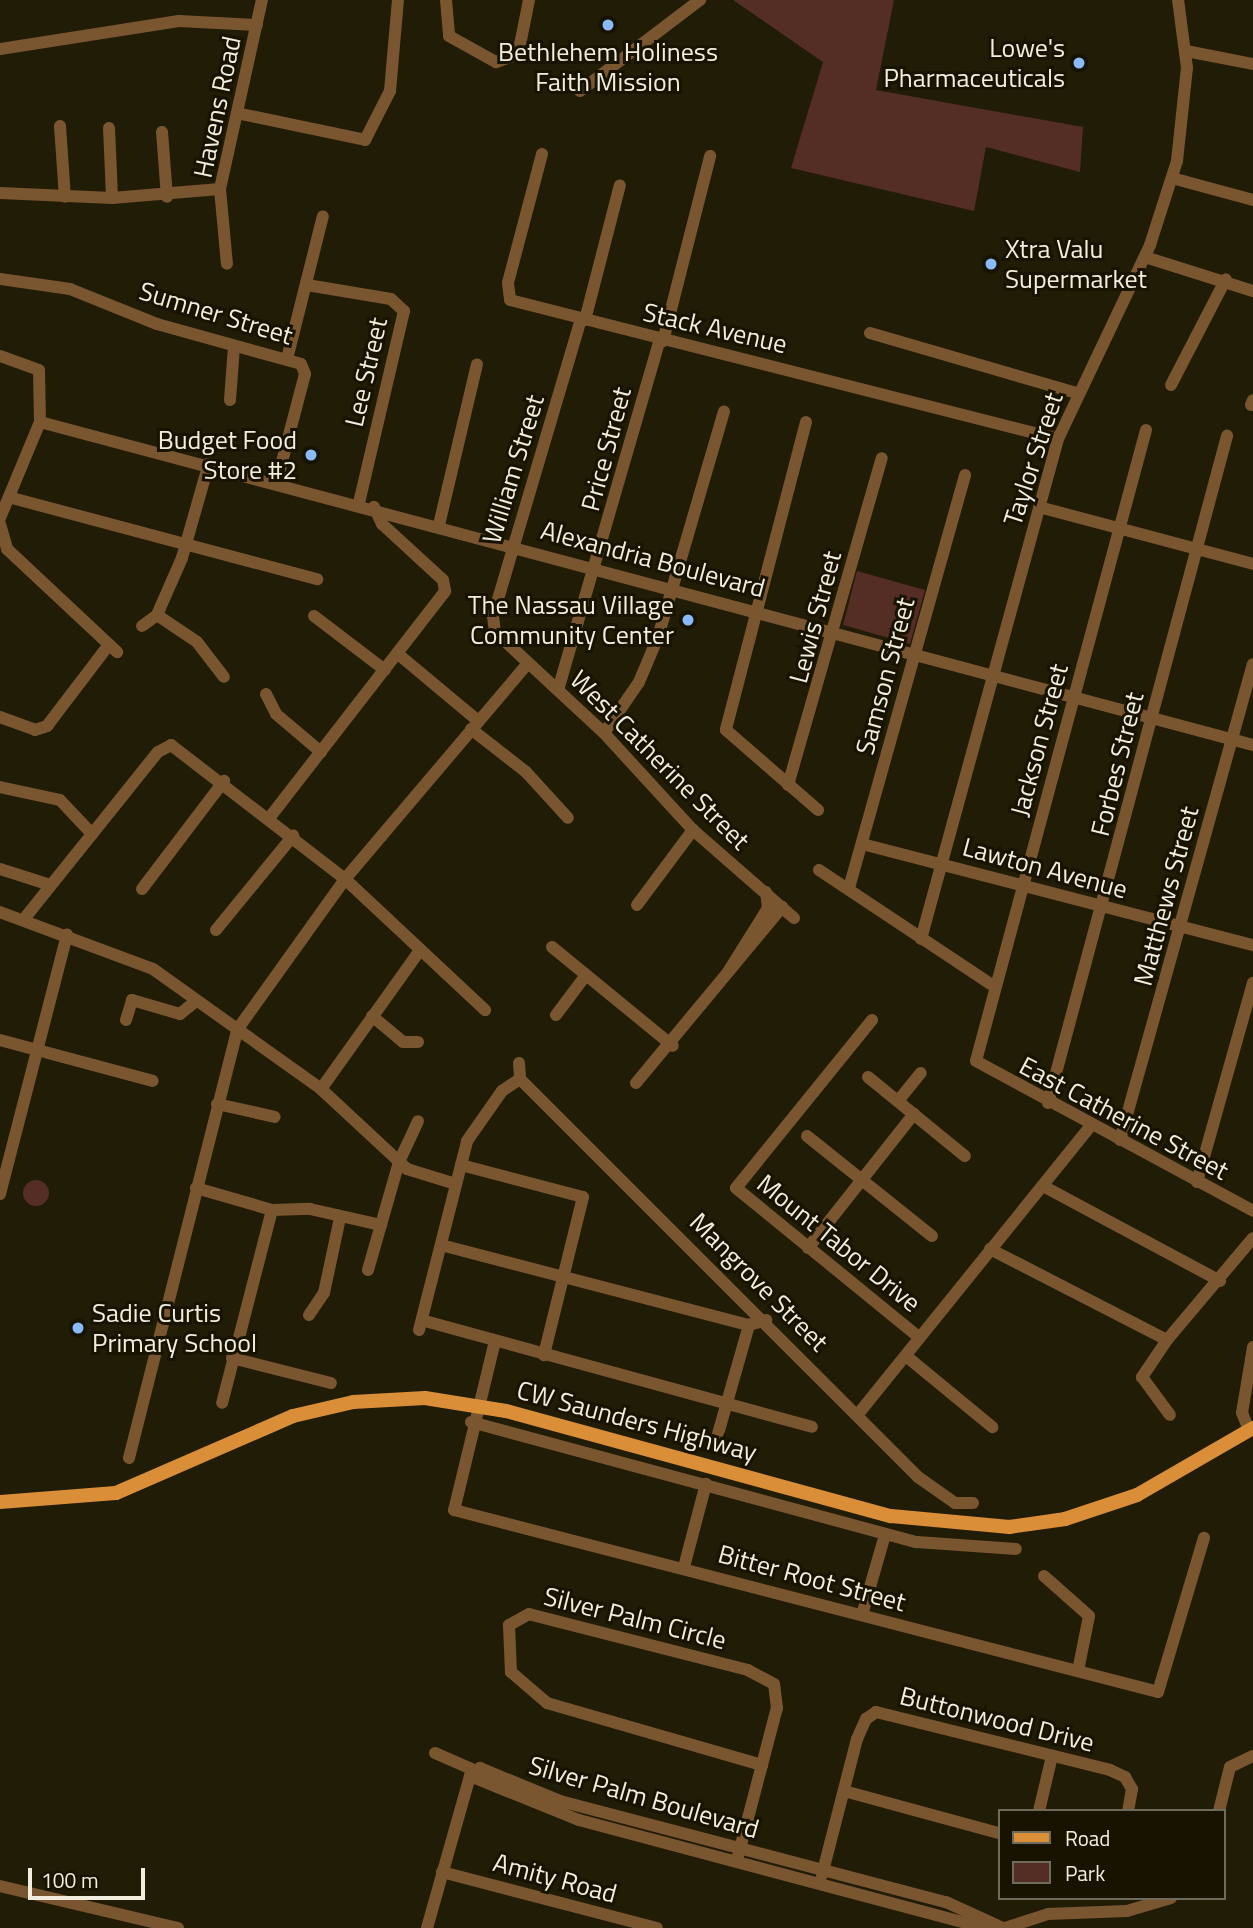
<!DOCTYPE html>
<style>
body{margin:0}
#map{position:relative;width:1253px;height:1928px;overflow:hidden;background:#211c05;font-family:"Titillium Web",sans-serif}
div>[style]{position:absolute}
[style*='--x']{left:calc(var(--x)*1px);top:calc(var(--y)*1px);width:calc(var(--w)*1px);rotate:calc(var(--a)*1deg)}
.green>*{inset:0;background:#542d24}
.round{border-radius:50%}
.minor>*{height:12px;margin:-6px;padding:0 6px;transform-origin:6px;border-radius:6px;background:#7a5630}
.major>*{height:14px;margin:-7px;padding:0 7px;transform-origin:7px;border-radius:7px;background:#da8e37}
.dots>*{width:19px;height:19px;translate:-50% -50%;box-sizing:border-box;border:4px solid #181300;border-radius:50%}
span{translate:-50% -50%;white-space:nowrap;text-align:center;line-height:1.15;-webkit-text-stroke:6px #181300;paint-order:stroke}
.poi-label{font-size:26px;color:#f1eee0}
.right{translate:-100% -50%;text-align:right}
.left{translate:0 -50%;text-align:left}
.street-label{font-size:26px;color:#f1eee0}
.legend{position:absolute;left:998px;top:1809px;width:228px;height:91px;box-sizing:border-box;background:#181300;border:2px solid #6f6b5a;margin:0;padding:9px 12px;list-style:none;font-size:21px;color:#f1eee0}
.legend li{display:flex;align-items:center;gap:14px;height:35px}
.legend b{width:35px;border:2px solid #6f6b5a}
.scale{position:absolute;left:28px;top:1868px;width:117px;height:32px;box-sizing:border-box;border:4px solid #f1eee0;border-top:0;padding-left:9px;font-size:21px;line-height:24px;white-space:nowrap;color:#f1eee0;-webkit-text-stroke:5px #181300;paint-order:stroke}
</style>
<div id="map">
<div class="green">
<i style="clip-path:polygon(733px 0,894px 0,876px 90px,1083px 127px,1080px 172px,986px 147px,974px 211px,791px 168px,823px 62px)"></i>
<i style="clip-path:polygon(857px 571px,925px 590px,910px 644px,843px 625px)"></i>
<i class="round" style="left:23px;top:1180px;width:26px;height:26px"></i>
</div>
<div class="minor">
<i style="--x:446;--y:0;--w:36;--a:85"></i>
<i style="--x:449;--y:36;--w:54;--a:29"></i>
<i style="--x:496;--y:62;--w:18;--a:-19"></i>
<i style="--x:513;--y:56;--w:13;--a:-58"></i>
<i style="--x:520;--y:45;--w:46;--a:-78.7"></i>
<i style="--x:0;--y:49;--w:181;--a:-8.9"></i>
<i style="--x:179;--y:21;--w:78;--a:2.9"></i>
<i style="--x:1186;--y:51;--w:68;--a:11"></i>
<i style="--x:580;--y:91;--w:151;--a:-37.2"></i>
<i style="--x:241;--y:114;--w:127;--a:11.8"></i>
<i style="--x:365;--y:140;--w:55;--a:-63"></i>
<i style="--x:390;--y:91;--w:91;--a:-85"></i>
<i style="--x:60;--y:126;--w:71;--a:86"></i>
<i style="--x:109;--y:128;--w:70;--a:87.5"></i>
<i style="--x:162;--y:132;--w:65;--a:85.6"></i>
<i style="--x:542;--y:154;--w:133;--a:104.8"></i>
<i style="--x:508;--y:283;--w:17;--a:83"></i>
<i style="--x:510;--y:300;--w:565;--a:14.23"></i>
<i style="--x:1172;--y:178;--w:84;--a:15.2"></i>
<i style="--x:220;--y:189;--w:194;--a:-77.5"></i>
<i style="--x:220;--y:189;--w:75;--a:84.7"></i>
<i style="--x:0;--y:193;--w:112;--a:2.6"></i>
<i style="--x:112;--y:198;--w:108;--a:-4.8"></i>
<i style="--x:1145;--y:257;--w:113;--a:17.5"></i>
<i style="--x:0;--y:279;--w:71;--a:8.1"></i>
<i style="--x:70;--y:289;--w:94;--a:21.9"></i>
<i style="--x:157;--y:324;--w:149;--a:15.5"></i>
<i style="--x:301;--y:364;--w:11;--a:68"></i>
<i style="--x:305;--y:374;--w:111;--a:104.7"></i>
<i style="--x:307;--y:285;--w:85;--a:9.5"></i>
<i style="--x:391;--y:299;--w:18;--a:43"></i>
<i style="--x:404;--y:311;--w:197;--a:103.2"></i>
<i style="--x:581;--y:319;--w:310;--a:106.5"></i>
<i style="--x:493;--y:616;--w:16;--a:83"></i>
<i style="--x:495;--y:632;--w:149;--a:42.8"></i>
<i style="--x:604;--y:733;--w:132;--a:47.5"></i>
<i style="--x:693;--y:830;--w:134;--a:41.1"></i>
<i style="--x:585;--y:320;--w:139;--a:-75.5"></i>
<i style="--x:870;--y:333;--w:216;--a:16.2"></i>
<i style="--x:663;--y:341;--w:191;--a:-75.7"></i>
<i style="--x:0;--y:356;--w:41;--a:19.7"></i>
<i style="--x:39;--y:370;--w:52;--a:88.9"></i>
<i style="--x:287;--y:359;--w:147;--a:-75.9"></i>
<i style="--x:1171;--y:385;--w:119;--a:-62.6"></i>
<i style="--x:230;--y:400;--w:53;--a:-85.7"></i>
<i style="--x:1251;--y:405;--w:5;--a:-68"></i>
<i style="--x:40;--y:422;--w:1255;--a:14.91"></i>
<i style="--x:806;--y:422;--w:318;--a:104.6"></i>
<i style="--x:726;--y:730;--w:122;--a:41"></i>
<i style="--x:1146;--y:430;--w:653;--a:105.08"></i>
<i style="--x:976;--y:1061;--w:315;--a:28.4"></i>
<i style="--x:209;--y:463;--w:99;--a:105.9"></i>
<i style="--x:182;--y:558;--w:62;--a:113.7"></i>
<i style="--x:157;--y:615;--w:48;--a:34"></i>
<i style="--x:197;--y:642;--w:44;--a:52.4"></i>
<i style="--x:12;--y:498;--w:316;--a:14.9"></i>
<i style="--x:1039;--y:507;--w:221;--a:14.9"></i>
<i style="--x:0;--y:518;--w:104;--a:-67.4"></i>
<i style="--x:0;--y:524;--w:26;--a:74"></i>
<i style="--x:7;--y:549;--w:151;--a:43.1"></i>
<i style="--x:439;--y:525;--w:165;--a:-76.7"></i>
<i style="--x:314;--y:616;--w:89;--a:37.3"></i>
<i style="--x:142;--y:626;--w:19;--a:-36"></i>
<i style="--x:398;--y:654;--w:104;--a:39.9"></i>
<i style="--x:558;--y:690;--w:365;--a:-73.8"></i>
<i style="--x:266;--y:694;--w:22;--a:63"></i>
<i style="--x:276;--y:714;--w:59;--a:40.2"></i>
<i style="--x:0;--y:717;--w:37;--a:20"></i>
<i style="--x:35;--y:730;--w:13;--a:-18"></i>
<i style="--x:47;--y:726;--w:101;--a:-52.7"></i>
<i style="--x:471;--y:729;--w:70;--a:38"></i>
<i style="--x:526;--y:772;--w:62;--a:47.6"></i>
<i style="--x:604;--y:733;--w:62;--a:-55.5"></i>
<i style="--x:639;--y:682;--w:49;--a:-67.1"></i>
<i style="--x:658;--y:637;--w:235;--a:-73.7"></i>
<i style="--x:788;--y:785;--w:340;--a:-74"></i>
<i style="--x:0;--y:787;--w:61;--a:12.2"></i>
<i style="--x:60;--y:800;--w:47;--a:46.7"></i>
<i style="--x:270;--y:817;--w:286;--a:-52.2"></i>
<i style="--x:445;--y:591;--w:11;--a:-100"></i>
<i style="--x:443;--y:580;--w:83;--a:-137.4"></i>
<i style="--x:382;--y:524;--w:19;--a:-115"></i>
<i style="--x:866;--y:845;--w:400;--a:14.5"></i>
<i style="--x:0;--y:869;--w:52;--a:17.7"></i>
<i style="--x:819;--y:870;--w:211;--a:33.6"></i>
<i style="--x:849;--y:888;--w:429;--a:-74.3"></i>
<i style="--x:142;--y:889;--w:136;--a:-52.8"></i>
<i style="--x:637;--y:905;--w:94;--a:-53.3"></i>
<i style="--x:0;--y:912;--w:163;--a:20.4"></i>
<i style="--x:153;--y:969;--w:206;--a:35.5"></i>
<i style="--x:321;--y:1089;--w:117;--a:42.9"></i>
<i style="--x:407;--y:1169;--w:51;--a:17"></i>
<i style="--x:24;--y:919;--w:214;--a:-51.3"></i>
<i style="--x:158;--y:752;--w:15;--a:-28"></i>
<i style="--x:171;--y:745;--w:220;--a:37.6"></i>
<i style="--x:345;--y:879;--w:192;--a:43.1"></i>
<i style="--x:216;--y:930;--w:122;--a:-50.7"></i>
<i style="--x:921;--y:939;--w:518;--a:-74.68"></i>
<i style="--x:1058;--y:439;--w:215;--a:-64.6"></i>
<i style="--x:1150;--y:245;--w:88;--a:-72.2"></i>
<i style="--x:1177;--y:161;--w:94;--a:-83.9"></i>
<i style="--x:1187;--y:68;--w:69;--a:-97.5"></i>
<i style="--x:552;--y:947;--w:156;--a:39.3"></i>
<i style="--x:728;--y:972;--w:75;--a:-58"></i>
<i style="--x:768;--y:908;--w:16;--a:-97"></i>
<i style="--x:556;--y:1015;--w:50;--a:-53.1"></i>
<i style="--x:372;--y:1016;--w:40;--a:40"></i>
<i style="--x:403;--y:1042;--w:15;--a:0"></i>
<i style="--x:126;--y:1020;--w:21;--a:-73"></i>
<i style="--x:132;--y:1000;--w:50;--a:16.3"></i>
<i style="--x:180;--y:1014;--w:21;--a:-39"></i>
<i style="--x:872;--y:1020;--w:216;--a:129"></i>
<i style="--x:736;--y:1188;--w:237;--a:39.2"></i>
<i style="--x:0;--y:1040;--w:158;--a:15"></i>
<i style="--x:519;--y:1063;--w:16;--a:86"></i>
<i style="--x:868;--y:1077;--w:125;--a:39.2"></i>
<i style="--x:520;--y:1079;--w:563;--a:45"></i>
<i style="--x:918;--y:1477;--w:45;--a:35.1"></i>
<i style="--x:955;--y:1503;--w:18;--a:0"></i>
<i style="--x:636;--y:1083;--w:229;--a:-50.3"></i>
<i style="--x:321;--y:1089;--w:171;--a:-54.5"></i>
<i style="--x:898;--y:1101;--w:36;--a:-51"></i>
<i style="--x:1048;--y:1103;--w:691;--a:-74.98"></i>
<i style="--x:217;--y:1104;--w:59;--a:12.6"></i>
<i style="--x:807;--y:1136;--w:160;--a:38.7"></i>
<i style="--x:1120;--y:1140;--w:494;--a:-74.4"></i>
<i style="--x:461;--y:1165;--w:126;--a:14.7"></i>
<i style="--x:583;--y:1197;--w:163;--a:103.9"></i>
<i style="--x:1197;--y:1182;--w:207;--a:-74.3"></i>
<i style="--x:1043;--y:1186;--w:201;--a:28.2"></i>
<i style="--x:196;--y:1188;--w:79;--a:16.1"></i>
<i style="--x:272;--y:1210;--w:199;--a:104.5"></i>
<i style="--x:0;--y:1194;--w:268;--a:-75.5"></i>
<i style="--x:272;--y:1210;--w:38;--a:-2"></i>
<i style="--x:310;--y:1209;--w:73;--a:12.7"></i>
<i style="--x:441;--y:1245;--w:318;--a:14.6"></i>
<i style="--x:749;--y:1325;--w:18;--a:-16"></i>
<i style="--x:808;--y:1248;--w:171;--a:-51.7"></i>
<i style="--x:990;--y:1249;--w:199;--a:27.2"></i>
<i style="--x:1167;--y:1340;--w:133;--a:-49.9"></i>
<i style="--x:368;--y:1270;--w:112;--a:-74"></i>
<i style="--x:399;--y:1162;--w:45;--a:-65.1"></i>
<i style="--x:309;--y:1315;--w:27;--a:-56"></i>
<i style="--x:324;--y:1293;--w:77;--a:-78"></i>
<i style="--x:425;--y:1321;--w:401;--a:15.3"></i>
<i style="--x:419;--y:1330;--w:195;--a:-75.7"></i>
<i style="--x:467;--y:1141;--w:61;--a:-55"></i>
<i style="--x:502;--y:1091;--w:22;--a:-34"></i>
<i style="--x:1167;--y:1340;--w:45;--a:124"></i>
<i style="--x:1142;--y:1377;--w:47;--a:53.6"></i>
<i style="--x:495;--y:1341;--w:174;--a:103.6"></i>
<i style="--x:454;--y:1510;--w:727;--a:14.49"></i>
<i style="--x:1158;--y:1692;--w:161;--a:-73.4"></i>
<i style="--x:906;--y:1356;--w:112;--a:39.5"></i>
<i style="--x:232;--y:1358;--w:102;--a:14.2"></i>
<i style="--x:859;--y:1413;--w:370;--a:-51.1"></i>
<i style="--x:471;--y:1422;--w:462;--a:15.1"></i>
<i style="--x:917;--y:1542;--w:99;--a:4"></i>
<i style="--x:1249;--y:1430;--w:18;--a:-112"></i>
<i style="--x:1242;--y:1413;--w:67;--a:-80.5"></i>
<i style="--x:716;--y:1441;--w:121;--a:-74.1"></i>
<i style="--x:129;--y:1458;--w:441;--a:-75.8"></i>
<i style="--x:237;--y:1030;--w:186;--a:-54.4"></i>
<i style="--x:345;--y:879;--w:283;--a:-49.7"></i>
<i style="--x:684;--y:1567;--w:86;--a:-75.2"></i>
<i style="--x:1044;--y:1576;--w:60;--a:41.6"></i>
<i style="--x:1089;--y:1616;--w:56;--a:101.3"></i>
<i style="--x:862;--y:1615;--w:83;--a:-74"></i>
<i style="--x:435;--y:1753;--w:40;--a:23.4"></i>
<i style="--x:470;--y:1776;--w:118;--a:22"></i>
<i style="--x:579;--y:1820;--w:419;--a:14.9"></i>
<i style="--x:844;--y:1791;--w:161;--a:15.2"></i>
<i style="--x:1039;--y:1811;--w:57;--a:-76.7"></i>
<i style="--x:1219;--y:1811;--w:45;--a:-76"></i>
<i style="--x:1230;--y:1767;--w:25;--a:-26"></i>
<i style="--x:737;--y:1860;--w:157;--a:-75.3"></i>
<i style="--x:777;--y:1708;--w:24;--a:-97"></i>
<i style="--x:774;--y:1684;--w:30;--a:-152"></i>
<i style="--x:748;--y:1670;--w:226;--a:-165.7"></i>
<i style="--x:529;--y:1614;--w:23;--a:151"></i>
<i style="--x:509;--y:1625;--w:47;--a:87.6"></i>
<i style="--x:511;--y:1672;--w:48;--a:40.7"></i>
<i style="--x:547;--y:1703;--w:224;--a:16.1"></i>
<i style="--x:442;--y:1872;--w:222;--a:14.6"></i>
<i style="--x:822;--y:1875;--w:140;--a:-75.6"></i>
<i style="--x:857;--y:1739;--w:22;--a:-66"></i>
<i style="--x:866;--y:1719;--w:12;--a:-35"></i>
<i style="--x:876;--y:1712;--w:241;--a:13.9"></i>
<i style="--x:1110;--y:1770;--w:17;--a:25"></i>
<i style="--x:1125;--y:1777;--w:14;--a:60"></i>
<i style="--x:1132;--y:1789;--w:22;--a:100"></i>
<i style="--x:0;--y:1886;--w:183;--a:13.3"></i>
<i style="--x:427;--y:1928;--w:158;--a:-74.2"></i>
<i style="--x:470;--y:1776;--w:13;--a:-39"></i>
<i style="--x:480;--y:1768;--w:87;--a:22.4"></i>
<i style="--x:560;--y:1801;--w:399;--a:14.7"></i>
<i style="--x:946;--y:1902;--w:63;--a:24.5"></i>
<i style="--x:1005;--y:1928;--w:45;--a:-18"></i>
<i style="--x:1048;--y:1914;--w:79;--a:-2.2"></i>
<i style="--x:1127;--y:1911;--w:46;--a:-16.5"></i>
</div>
<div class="major">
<i style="--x:0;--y:1502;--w:116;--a:-4.4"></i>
<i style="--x:116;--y:1493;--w:193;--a:-23.5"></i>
<i style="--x:293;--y:1416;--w:62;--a:-13.1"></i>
<i style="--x:353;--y:1402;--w:72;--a:-3.2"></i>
<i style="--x:425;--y:1398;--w:82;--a:9.1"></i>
<i style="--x:506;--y:1411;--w:399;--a:15.3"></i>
<i style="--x:891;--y:1516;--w:119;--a:5.3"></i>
<i style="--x:1009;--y:1527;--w:57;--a:-8.1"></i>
<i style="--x:1065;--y:1519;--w:76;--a:-18.4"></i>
<i style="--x:1137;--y:1495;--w:134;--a:-30"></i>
</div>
<div class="dots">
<i style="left:608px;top:25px;background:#88bafc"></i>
<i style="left:1079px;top:63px;background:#88bafc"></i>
<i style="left:991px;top:264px;background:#88bafc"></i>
<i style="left:311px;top:455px;background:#88bafc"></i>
<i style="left:688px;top:620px;background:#88bafc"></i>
<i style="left:78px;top:1328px;background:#88bafc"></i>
</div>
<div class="poi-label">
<span class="right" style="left:1065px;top:63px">Lowe's<br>Pharmaceuticals</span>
<span style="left:608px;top:67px">Bethlehem Holiness<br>Faith Mission</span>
<span class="left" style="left:1005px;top:264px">Xtra Valu<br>Supermarket</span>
<span class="right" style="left:297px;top:455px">Budget Food<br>Store #2</span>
<span class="right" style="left:674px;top:620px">The Nassau Village<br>Community Center</span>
<span class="left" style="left:92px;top:1328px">Sadie Curtis<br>Primary School</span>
</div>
<div class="street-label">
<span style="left:217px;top:107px;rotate:-78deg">Havens Road</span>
<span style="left:216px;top:313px;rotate:17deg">Sumner Street</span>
<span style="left:715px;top:328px;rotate:13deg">Stack Avenue</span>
<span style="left:366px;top:372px;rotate:-77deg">Lee Street</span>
<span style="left:606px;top:449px;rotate:-75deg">Price Street</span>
<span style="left:1033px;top:459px;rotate:-72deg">Taylor Street</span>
<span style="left:513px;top:469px;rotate:-73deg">William Street</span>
<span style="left:653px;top:559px;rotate:15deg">Alexandria Boulevard</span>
<span style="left:815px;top:617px;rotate:-75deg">Lewis Street</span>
<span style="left:885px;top:676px;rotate:-75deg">Samson Street</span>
<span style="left:1039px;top:740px;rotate:-75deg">Jackson Street</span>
<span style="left:660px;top:760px;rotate:45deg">West Catherine Street</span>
<span style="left:1117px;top:764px;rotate:-76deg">Forbes Street</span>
<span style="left:1045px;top:868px;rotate:15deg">Lawton Avenue</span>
<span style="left:1166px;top:896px;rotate:-75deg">Matthews Street</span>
<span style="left:1124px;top:1118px;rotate:28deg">East Catherine Street</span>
<span style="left:839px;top:1243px;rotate:39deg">Mount Tabor Drive</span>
<span style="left:759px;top:1282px;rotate:45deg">Mangrove Street</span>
<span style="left:637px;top:1421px;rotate:15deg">CW Saunders Highway</span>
<span style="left:812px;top:1578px;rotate:15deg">Bitter Root Street</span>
<span style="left:635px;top:1618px;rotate:14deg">Silver Palm Circle</span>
<span style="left:997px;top:1719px;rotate:14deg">Buttonwood Drive</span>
<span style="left:644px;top:1797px;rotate:16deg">Silver Palm Boulevard</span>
<span style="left:555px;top:1878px;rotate:15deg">Amity Road</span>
</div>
<ul class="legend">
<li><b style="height:9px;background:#da8e37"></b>Road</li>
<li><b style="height:19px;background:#542d24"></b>Park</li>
</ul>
<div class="scale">100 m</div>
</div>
